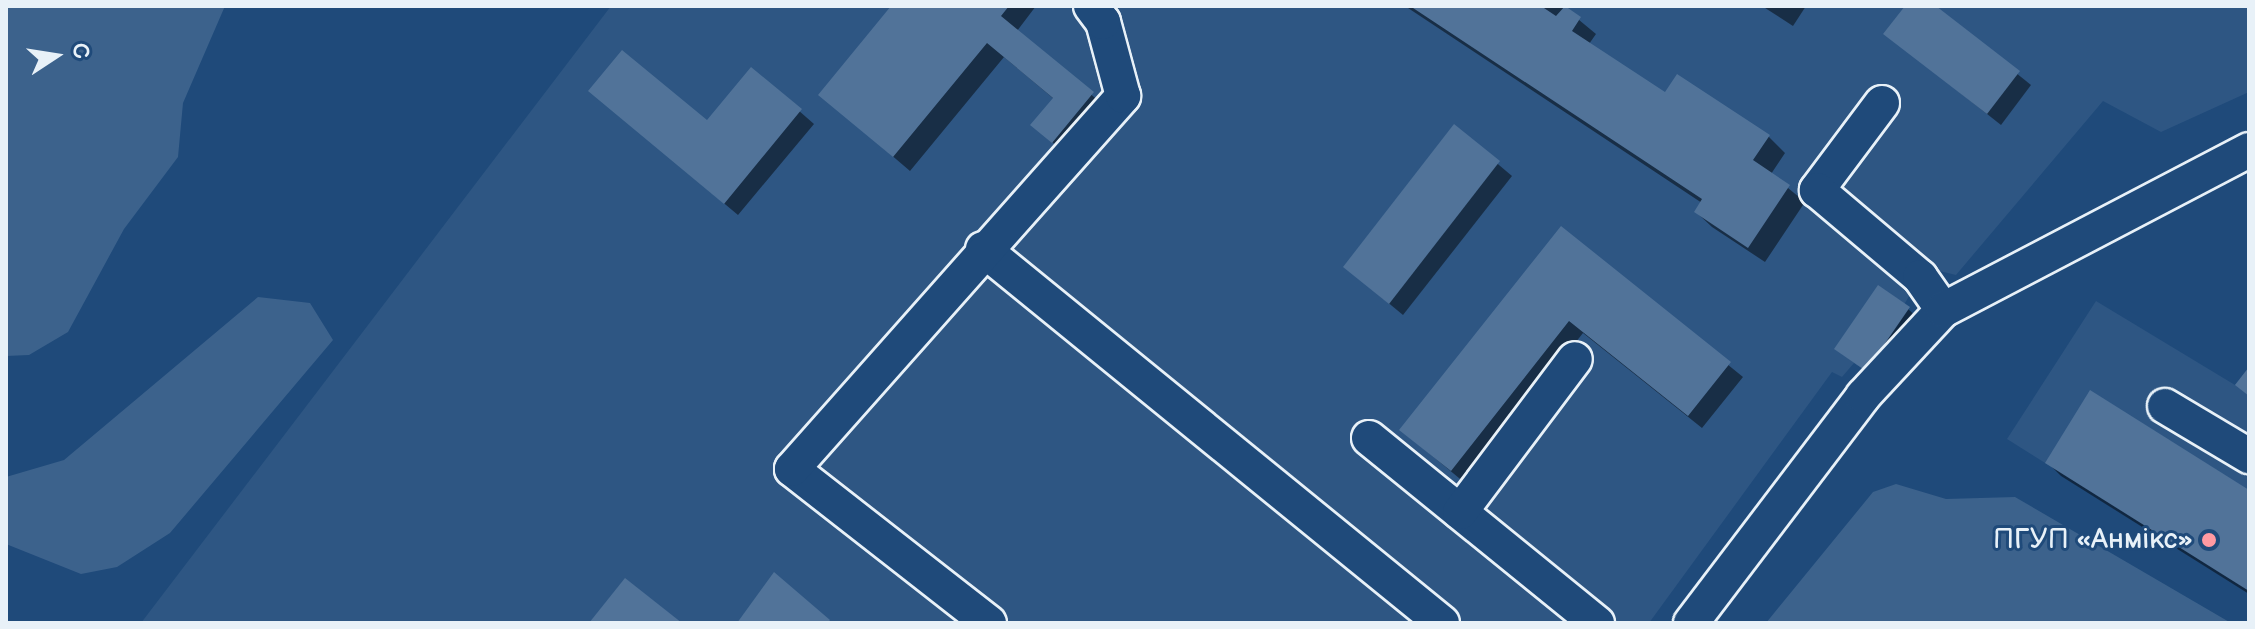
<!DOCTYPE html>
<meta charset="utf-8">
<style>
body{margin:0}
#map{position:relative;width:2255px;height:629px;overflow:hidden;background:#1f4a7a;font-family:"Balsamiq Sans",sans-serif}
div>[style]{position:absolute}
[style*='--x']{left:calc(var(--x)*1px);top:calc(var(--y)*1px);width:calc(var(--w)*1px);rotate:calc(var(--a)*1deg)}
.built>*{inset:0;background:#2e5683}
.green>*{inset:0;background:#3c628c}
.shadow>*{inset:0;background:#0007}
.building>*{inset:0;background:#517399}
.roads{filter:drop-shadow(2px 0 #e8f1f8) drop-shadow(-2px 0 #e8f1f8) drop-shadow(0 2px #e8f1f8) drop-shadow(0 -2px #e8f1f8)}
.minor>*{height:34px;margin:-17px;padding:0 17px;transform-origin:17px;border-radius:17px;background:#1f4a7a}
.dots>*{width:22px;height:22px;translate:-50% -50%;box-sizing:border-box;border:4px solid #1f4a7a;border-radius:50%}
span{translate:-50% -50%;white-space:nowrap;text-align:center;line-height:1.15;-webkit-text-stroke:6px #1f4a7a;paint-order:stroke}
.poi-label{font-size:28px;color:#e8f1f8}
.right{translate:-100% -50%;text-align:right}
.frame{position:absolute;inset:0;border:8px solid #e8f1f8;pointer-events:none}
.north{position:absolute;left:16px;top:16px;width:80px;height:80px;-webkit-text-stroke:6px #1f4a7a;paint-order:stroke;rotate:78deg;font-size:22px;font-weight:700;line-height:32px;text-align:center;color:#e8f1f8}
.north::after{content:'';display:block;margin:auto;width:28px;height:36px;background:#e8f1f8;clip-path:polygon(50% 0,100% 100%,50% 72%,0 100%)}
</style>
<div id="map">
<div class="built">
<i style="clip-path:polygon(611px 6px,2249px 6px,2249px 92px,2161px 132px,2103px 101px,1956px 275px,1931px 269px,1920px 277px,1866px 371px,1854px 363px,1842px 377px,1832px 372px,1649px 623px,141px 623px)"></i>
<i style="clip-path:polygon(2096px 301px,2235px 385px,2249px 367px,2249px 591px,2007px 439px)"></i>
</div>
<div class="green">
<i style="clip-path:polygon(6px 6px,225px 6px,183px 103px,178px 157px,124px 229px,68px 332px,29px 355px,6px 356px)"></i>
<i style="clip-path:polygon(258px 297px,310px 303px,333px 340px,170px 533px,117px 567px,81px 574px,6px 544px,6px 477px,64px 460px)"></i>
<i style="clip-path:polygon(1896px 484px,1946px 499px,2015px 497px,2231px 623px,1766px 623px,1873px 492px)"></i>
</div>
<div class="shadow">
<i style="clip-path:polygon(894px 6px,1036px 6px,1017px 31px,1108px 109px,1069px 157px,1033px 125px,1054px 99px,1004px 57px,910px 171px,821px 95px)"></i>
<i style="clip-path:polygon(1405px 6px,1569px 6px,1567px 10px,1596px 34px,1589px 44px,1666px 95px,1678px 77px,1769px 137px,1785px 153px,1771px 174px,1805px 202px,1765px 262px,1712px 227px,1696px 212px,1702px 203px)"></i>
<i style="clip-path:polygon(1762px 6px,1806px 6px,1793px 26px)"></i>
<i style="clip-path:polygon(1908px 6px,1933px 6px,2031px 85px,2001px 125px,1886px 34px)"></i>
<i style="clip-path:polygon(751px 69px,814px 124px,738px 215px,604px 103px,707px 123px)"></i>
<i style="clip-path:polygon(1454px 127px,1512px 176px,1403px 315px,1345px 267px)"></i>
<i style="clip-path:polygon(1561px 229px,1743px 377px,1702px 428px,1583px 333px,1465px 483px,1401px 430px)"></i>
<i style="clip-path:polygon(1908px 309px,1918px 318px,1876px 378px,1837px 348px)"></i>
<i style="clip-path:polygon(2048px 463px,2249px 492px,2249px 594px,2061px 476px)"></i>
</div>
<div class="building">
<i style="clip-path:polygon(891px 6px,1009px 6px,1001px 16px,1094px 92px,1052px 143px,1030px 125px,1053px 98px,987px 43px,893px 157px,818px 95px)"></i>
<i style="clip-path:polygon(1410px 6px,1541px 6px,1556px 16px,1565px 6px,1581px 17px,1572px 31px,1665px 92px,1677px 74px,1770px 135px,1753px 160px,1790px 185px,1748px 248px,1694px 212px,1702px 199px)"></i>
<i style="clip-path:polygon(1905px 6px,1936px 6px,2020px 71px,1987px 114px,1883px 34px)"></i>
<i style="clip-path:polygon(622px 50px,707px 120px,751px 67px,802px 109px,724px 204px,588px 91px)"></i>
<i style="clip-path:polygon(1454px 124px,1500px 161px,1389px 304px,1343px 267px)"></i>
<i style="clip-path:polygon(1561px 226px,1731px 362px,1688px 416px,1569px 321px,1451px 471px,1399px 430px)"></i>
<i style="clip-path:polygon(1878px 285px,1910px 307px,1866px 371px,1834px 349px)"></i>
<i style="clip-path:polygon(2249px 367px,2249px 396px,2235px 385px)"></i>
<i style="clip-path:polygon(2090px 390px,2249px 490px,2249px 591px,2045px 463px)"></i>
<i style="clip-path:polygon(774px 572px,830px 620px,828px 623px,737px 623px)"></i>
<i style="clip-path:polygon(625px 578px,682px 623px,589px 623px)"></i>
</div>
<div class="roads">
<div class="minor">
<i style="--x:1882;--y:103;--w:109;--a:126.8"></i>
<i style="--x:1817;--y:190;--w:135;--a:40.2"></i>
<i style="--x:1920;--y:277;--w:40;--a:55.1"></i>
<i style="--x:983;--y:249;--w:592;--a:39.17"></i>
<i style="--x:2165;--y:406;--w:98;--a:30.8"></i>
<i style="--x:1369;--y:438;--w:294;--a:39.1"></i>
<i style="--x:1460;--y:512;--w:191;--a:-53.1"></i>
<i style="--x:989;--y:623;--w:250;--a:-142"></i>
<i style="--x:792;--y:469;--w:499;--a:-48.4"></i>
<i style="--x:1123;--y:96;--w:77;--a:-105.1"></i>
<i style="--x:1103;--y:22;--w:20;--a:-127"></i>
<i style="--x:1691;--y:623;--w:285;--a:-52.8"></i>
<i style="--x:1863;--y:396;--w:117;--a:-47.1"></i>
<i style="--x:1943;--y:310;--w:345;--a:-27.6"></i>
</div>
</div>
<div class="dots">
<i style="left:2209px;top:540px;background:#ff9aa2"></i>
</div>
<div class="poi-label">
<span class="right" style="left:2193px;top:540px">ПГУП «Анмікс»</span>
</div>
<div class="frame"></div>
<div class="north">С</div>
</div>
